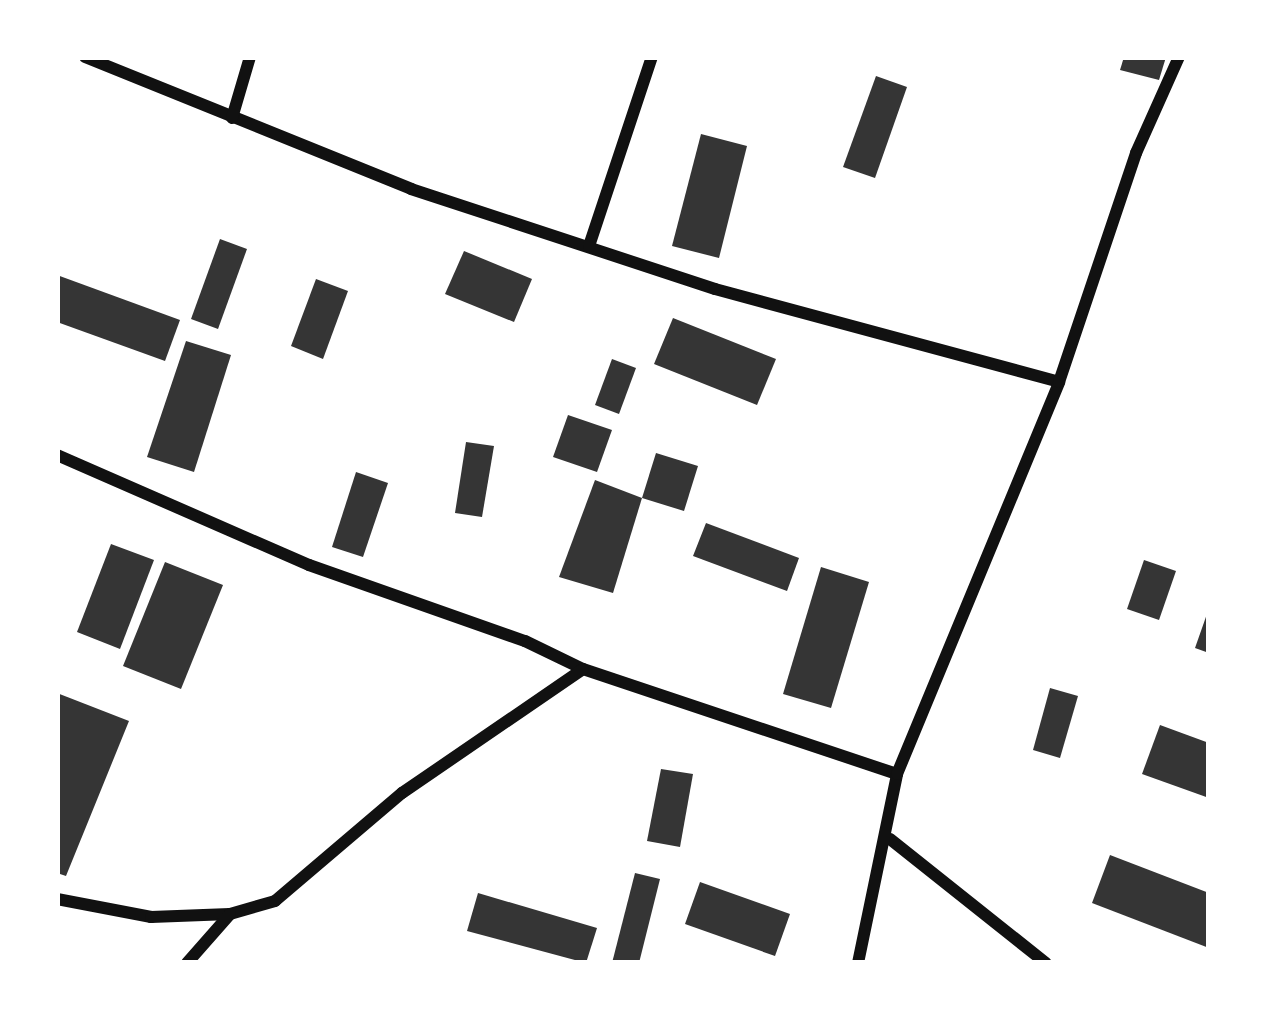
<!DOCTYPE html>
<style>
body{margin:0}
#map{position:relative;width:1266px;height:1020px;overflow:hidden;background:#fff;font-family:Figtree,sans-serif}
div>[style]{position:absolute}
[style*='--x']{left:calc(var(--x)*1px);top:calc(var(--y)*1px);width:calc(var(--w)*1px);rotate:calc(var(--a)*1deg)}
.building>*{inset:0;background:#353535}
.minor>*{height:12px;margin:-6px;padding:0 6px;transform-origin:6px;border-radius:6px;background:#111}
span{translate:-50% -50%;white-space:nowrap;text-align:center;line-height:1.15;-webkit-text-stroke:12px #fff;paint-order:stroke}
.frame{position:absolute;inset:0;border:60px solid #fff;pointer-events:none}
</style>
<div id="map">
<div class="building">
<i style="clip-path:polygon(1124px 57px,1166px 57px,1159px 80px,1120px 70px)"></i>
<i style="clip-path:polygon(876px 76px,907px 87px,875px 178px,843px 167px)"></i>
<i style="clip-path:polygon(701px 134px,747px 146px,719px 258px,672px 246px)"></i>
<i style="clip-path:polygon(220px 239px,247px 249px,218px 329px,191px 319px)"></i>
<i style="clip-path:polygon(464px 251px,532px 279px,514px 322px,445px 294px)"></i>
<i style="clip-path:polygon(57px 275px,180px 320px,165px 361px,57px 322px)"></i>
<i style="clip-path:polygon(316px 279px,348px 291px,323px 359px,291px 346px)"></i>
<i style="clip-path:polygon(673px 318px,776px 359px,757px 405px,654px 364px)"></i>
<i style="clip-path:polygon(186px 341px,231px 355px,194px 472px,147px 457px)"></i>
<i style="clip-path:polygon(612px 359px,636px 368px,619px 414px,595px 405px)"></i>
<i style="clip-path:polygon(568px 415px,612px 430px,597px 472px,553px 457px)"></i>
<i style="clip-path:polygon(466px 442px,494px 446px,482px 517px,455px 513px)"></i>
<i style="clip-path:polygon(656px 453px,698px 466px,684px 511px,642px 498px)"></i>
<i style="clip-path:polygon(356px 472px,388px 483px,363px 557px,332px 547px)"></i>
<i style="clip-path:polygon(595px 480px,642px 498px,613px 593px,559px 577px)"></i>
<i style="clip-path:polygon(706px 523px,799px 558px,787px 591px,693px 556px)"></i>
<i style="clip-path:polygon(111px 544px,154px 560px,120px 649px,77px 632px)"></i>
<i style="clip-path:polygon(1144px 560px,1176px 571px,1159px 620px,1127px 609px)"></i>
<i style="clip-path:polygon(165px 562px,223px 585px,181px 689px,123px 666px)"></i>
<i style="clip-path:polygon(821px 567px,869px 582px,831px 708px,783px 694px)"></i>
<i style="clip-path:polygon(1208px 611px,1209px 612px,1209px 653px,1195px 648px)"></i>
<i style="clip-path:polygon(1050px 688px,1078px 696px,1060px 758px,1033px 750px)"></i>
<i style="clip-path:polygon(57px 693px,129px 721px,66px 876px,57px 873px)"></i>
<i style="clip-path:polygon(1160px 725px,1209px 743px,1209px 798px,1142px 774px)"></i>
<i style="clip-path:polygon(661px 769px,693px 774px,680px 847px,647px 841px)"></i>
<i style="clip-path:polygon(1110px 855px,1209px 893px,1209px 948px,1092px 903px)"></i>
<i style="clip-path:polygon(635px 873px,660px 879px,639px 963px,612px 963px)"></i>
<i style="clip-path:polygon(700px 882px,790px 914px,775px 956px,685px 924px)"></i>
<i style="clip-path:polygon(478px 893px,597px 928px,586px 963px,467px 931px)"></i>
</div>
<div class="minor">
<i style="--x:85;--y:57;--w:352;--a:22"></i>
<i style="--x:411;--y:189;--w:320;--a:18.2"></i>
<i style="--x:715;--y:289;--w:356;--a:15.1"></i>
<i style="--x:232;--y:118;--w:64;--a:-73.6"></i>
<i style="--x:589;--y:246;--w:199;--a:-71.6"></i>
<i style="--x:57;--y:455;--w:275;--a:23.6"></i>
<i style="--x:309;--y:565;--w:229;--a:19.4"></i>
<i style="--x:525;--y:641;--w:64;--a:25.8"></i>
<i style="--x:583;--y:669;--w:331;--a:18.5"></i>
<i style="--x:890;--y:839;--w:199;--a:38.5"></i>
<i style="--x:57;--y:899;--w:96;--a:10.8"></i>
<i style="--x:151;--y:917;--w:79;--a:-2.2"></i>
<i style="--x:230;--y:914;--w:47;--a:-16.1"></i>
<i style="--x:275;--y:901;--w:167;--a:-40.4"></i>
<i style="--x:402;--y:793;--w:219;--a:-34.4"></i>
<i style="--x:187;--y:963;--w:65;--a:-48.7"></i>
<i style="--x:858;--y:963;--w:193;--a:-78.3"></i>
<i style="--x:897;--y:774;--w:424;--a:-67.5"></i>
<i style="--x:1059;--y:382;--w:242;--a:-71.4"></i>
<i style="--x:1136;--y:153;--w:105;--a:-65.9"></i>
</div>
<div class="frame"></div>
</div>
